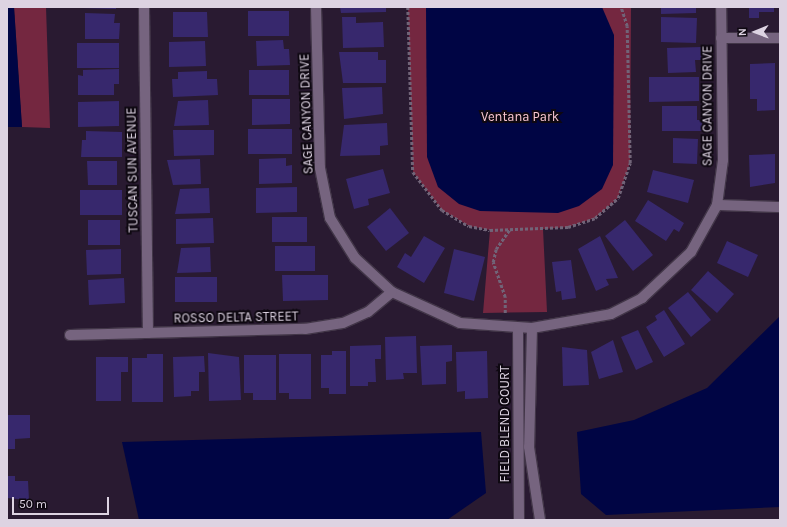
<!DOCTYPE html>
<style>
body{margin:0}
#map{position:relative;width:787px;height:527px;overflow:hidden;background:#291a31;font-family:Karla,sans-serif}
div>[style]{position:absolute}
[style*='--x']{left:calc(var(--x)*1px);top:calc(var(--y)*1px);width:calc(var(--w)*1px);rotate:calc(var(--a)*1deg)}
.green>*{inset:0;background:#742740}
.water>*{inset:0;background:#000544}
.building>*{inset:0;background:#37286d}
.path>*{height:2.5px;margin-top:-1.25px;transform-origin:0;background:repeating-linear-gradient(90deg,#716478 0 3px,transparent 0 5px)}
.roads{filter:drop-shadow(1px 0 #423648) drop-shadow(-1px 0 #423648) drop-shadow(0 1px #423648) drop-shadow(0 -1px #423648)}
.street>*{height:10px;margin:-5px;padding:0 5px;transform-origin:5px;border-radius:5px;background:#76647f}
span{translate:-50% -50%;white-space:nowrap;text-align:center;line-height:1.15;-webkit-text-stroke:4px #0e0811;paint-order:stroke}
.street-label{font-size:13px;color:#ddd3e2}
.park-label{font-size:13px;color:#fac8d4}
.frame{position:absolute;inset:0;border:8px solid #ddd3e2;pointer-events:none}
.north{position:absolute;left:735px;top:12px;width:40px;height:40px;-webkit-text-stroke:3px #0e0811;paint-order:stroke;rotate:269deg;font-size:11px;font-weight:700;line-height:16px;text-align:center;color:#ddd3e2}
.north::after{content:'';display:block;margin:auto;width:14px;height:18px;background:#ddd3e2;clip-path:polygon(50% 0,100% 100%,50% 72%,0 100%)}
.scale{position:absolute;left:12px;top:497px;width:97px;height:18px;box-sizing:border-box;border:2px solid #ddd3e2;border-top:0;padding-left:5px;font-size:12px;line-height:14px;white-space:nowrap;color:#ddd3e2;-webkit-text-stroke:3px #0e0811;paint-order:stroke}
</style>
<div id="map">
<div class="green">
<i style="clip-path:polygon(14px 7px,46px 7px,50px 128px,22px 127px)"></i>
<i style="clip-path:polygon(408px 7px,631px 7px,630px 163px,618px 198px,595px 218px,568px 227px,543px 229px,547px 312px,483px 313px,490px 230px,469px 226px,442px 210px,413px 172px)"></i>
</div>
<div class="water">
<i style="clip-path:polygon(7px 7px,14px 7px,22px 127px,7px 127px)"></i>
<i style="clip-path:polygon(426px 7px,602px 7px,614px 35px,613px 165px,602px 189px,579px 206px,558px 213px,480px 211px,459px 204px,438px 187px,427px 157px)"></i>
<i style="clip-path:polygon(780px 316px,780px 507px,606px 515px,581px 494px,577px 432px,634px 420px,707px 388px)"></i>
<i style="clip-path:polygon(481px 432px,486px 493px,447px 520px,139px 520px,122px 442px)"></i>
</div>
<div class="building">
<i style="clip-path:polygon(82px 7px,116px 7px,116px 9px,82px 8px)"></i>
<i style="clip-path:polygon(340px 7px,386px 7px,386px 12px,341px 13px)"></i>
<i style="clip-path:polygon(661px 7px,696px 7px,696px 13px,661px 14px)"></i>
<i style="clip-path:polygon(749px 7px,774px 7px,774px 12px,759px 12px,759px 18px,749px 18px)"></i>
<i style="clip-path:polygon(248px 11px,289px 11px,289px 36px,248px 36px)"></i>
<i style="clip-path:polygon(173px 12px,207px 12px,208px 37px,173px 37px)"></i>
<i style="clip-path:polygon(85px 13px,115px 14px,114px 23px,120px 23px,119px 39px,85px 39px)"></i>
<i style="clip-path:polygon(342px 17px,356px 17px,356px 23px,383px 22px,384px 47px,343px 48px)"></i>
<i style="clip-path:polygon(661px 17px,697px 18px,696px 43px,661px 42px)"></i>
<i style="clip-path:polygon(283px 40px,284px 49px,289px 49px,290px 65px,257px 66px,256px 41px)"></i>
<i style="clip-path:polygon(205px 41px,206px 66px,169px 67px,169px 42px)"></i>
<i style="clip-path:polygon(77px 43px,119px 43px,119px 68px,77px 68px)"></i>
<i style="clip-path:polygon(701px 47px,701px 60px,695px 60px,696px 72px,668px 73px,667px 48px)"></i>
<i style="clip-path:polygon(339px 52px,378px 52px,378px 60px,386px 60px,386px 83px,343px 83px)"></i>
<i style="clip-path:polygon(775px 63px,775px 110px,757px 111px,757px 99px,750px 99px,750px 64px)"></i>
<i style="clip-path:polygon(119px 69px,119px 84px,114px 84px,114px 95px,78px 95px,78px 75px,83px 76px,83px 70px)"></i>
<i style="clip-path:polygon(249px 70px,289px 70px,289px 95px,249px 95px)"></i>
<i style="clip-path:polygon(207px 71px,207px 79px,217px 79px,218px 95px,173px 97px,172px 79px,178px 79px,178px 72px)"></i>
<i style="clip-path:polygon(649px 77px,699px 77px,699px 101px,649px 102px)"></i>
<i style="clip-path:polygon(382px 87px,383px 114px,344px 119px,342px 88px)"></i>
<i style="clip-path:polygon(252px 99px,290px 99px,290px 124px,252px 125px)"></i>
<i style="clip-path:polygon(208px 100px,209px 125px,174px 126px,178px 101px)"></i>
<i style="clip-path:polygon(119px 101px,119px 126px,78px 127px,78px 102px)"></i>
<i style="clip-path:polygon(662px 106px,697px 106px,697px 120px,702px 120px,702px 131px,662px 131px)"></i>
<i style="clip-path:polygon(387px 123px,388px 145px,380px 146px,380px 155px,340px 156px,344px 125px)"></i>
<i style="clip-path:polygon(248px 129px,292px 129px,292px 154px,248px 154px)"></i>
<i style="clip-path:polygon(173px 130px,214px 130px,214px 155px,174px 156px)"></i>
<i style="clip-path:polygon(86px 131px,122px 132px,122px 157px,81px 157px,82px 140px,86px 140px)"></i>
<i style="clip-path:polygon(673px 138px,698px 139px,697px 164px,673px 163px)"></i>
<i style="clip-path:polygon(775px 154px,775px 183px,750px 187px,749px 155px)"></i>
<i style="clip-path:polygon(286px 158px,286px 166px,292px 165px,292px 183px,259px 184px,259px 159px)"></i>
<i style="clip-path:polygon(200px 159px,201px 184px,173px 185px,167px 160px)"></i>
<i style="clip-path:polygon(87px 161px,117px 161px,117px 185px,88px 185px)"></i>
<i style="clip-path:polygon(383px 169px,390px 193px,368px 199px,369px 205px,354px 209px,346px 179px)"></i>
<i style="clip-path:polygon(653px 170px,694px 180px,688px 203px,647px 192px)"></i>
<i style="clip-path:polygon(297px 187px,297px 212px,256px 213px,256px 188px)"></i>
<i style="clip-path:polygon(209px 188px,210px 213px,175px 214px,180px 189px)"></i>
<i style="clip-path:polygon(80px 190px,122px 190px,122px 215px,80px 215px)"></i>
<i style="clip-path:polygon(648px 200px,684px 223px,679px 232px,674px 229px,666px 241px,635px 221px)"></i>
<i style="clip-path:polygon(390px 208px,409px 233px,386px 251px,367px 227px)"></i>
<i style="clip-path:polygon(272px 217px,307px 217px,307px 242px,272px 242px)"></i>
<i style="clip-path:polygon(213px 218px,214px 243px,176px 244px,176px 219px)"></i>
<i style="clip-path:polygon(88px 220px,120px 220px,120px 245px,88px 245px)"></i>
<i style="clip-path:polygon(625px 220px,653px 255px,633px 271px,605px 236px)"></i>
<i style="clip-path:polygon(424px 236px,445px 248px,424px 283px,397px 267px,405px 253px,411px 257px)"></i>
<i style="clip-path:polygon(600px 236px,618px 278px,606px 279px,609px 285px,596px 291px,578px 249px)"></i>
<i style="clip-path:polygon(727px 241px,758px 255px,748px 277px,717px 263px)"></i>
<i style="clip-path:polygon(275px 246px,315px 246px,315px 271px,275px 271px)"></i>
<i style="clip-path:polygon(210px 247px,211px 272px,177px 273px,181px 248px)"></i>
<i style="clip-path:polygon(121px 249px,121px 274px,87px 275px,86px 250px)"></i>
<i style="clip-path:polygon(454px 249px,485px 257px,474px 301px,444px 293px)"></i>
<i style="clip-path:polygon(571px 260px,576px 298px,562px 300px,561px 291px,556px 292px,552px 262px)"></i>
<i style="clip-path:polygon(708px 271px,734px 294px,717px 313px,691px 290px)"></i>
<i style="clip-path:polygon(282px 275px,328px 275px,328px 300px,283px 301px)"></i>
<i style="clip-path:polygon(175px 277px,217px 277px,217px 302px,175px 302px)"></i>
<i style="clip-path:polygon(124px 278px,125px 303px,89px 305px,88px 280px)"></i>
<i style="clip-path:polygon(688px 292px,711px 320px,691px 337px,668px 308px)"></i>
<i style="clip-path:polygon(664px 310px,685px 344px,664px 357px,646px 327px,657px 320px,655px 316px)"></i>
<i style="clip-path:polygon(638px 330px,653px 362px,636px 370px,621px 337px)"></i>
<i style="clip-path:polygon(416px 336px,417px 373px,403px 373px,404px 379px,386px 380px,385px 337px)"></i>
<i style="clip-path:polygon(613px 340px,623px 372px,599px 379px,591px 352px)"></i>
<i style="clip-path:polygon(381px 345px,381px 359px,375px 359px,376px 382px,368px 382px,368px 386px,350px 386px,350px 346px)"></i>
<i style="clip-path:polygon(452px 345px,452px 361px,446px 362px,446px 384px,422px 385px,420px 346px)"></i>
<i style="clip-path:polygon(562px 347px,587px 350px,589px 385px,563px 386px)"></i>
<i style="clip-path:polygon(332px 351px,346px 351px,346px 394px,329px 394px,329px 388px,321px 388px,321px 355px,332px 355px)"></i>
<i style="clip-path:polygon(487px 351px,488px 398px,465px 399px,465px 391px,457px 392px,456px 352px)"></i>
<i style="clip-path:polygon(208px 353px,239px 357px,241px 400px,209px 401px)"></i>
<i style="clip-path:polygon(147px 354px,163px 354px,163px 402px,132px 402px,132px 358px,147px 358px)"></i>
<i style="clip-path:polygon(279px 354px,311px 354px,311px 399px,289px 399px,289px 393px,279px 393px)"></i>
<i style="clip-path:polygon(244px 355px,276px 355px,276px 400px,253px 400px,253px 393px,244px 393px)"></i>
<i style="clip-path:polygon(204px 356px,205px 372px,199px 372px,199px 391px,191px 391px,191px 396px,174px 397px,173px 357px)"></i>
<i style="clip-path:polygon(96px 357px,128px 357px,128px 372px,121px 372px,121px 401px,96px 401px)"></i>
<i style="clip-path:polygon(7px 415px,30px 415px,30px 438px,15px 439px,15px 449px,7px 449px)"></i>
<i style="clip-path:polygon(7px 476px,15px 476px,15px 481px,28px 481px,29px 500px,7px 498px)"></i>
</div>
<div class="path">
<i style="--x:408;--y:7;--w:165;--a:88.3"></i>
<i style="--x:413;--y:172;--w:48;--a:52.7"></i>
<i style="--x:442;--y:210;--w:31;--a:31"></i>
<i style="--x:469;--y:226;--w:21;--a:11"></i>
<i style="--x:490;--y:230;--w:78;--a:-2.2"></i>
<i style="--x:568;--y:227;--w:28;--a:-18"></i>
<i style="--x:595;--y:218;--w:30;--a:-41"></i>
<i style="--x:618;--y:198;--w:37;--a:-71"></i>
<i style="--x:630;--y:163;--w:137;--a:-91.3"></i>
<i style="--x:627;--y:26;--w:20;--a:-108"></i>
<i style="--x:505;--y:313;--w:16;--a:-90"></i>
<i style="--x:505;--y:297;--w:37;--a:-109"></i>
<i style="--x:493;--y:262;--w:13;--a:-77"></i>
<i style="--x:496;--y:249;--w:24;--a:-55"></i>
</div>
<div class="roads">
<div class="street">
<i style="--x:144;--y:7;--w:326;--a:89.3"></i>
<i style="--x:316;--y:7;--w:161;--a:88.6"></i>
<i style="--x:320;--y:168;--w:51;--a:78.7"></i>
<i style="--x:330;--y:218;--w:47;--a:58"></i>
<i style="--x:355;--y:258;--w:50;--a:42.6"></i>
<i style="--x:392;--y:292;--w:75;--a:24.5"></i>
<i style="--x:460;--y:323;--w:72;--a:4"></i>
<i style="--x:532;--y:328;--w:80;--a:-10"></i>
<i style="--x:611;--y:314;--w:35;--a:-27"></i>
<i style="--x:642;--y:298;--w:67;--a:-43.2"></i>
<i style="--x:691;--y:252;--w:54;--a:-61"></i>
<i style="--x:717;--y:205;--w:45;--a:-82.4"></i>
<i style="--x:723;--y:160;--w:153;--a:-90.7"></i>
<i style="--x:721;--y:38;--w:59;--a:0"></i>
<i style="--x:717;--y:205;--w:63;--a:1.8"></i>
<i style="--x:518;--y:328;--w:192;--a:89.7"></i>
<i style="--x:532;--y:328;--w:119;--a:91.4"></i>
<i style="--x:529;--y:447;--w:74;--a:81.4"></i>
<i style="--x:70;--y:335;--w:235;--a:-1.5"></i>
<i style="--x:305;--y:329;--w:38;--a:-9"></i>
<i style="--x:343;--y:323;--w:27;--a:-24"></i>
<i style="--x:368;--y:312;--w:31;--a:-40"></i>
</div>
</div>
<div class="street-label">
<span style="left:708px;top:106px;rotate:-90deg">SAGE CANYON DRIVE</span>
<span style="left:307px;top:114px;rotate:-92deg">SAGE CANYON DRIVE</span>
<span style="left:133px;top:170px;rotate:-91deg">TUSCAN SUN AVENUE</span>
<span style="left:236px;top:318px;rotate:-1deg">ROSSO DELTA STREET</span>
<span style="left:505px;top:424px;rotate:-90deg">FIELD BLEND COURT</span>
</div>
<div class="park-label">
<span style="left:520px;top:117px">Ventana Park</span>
</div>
<div class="frame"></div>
<div class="north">N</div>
<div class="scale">50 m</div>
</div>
